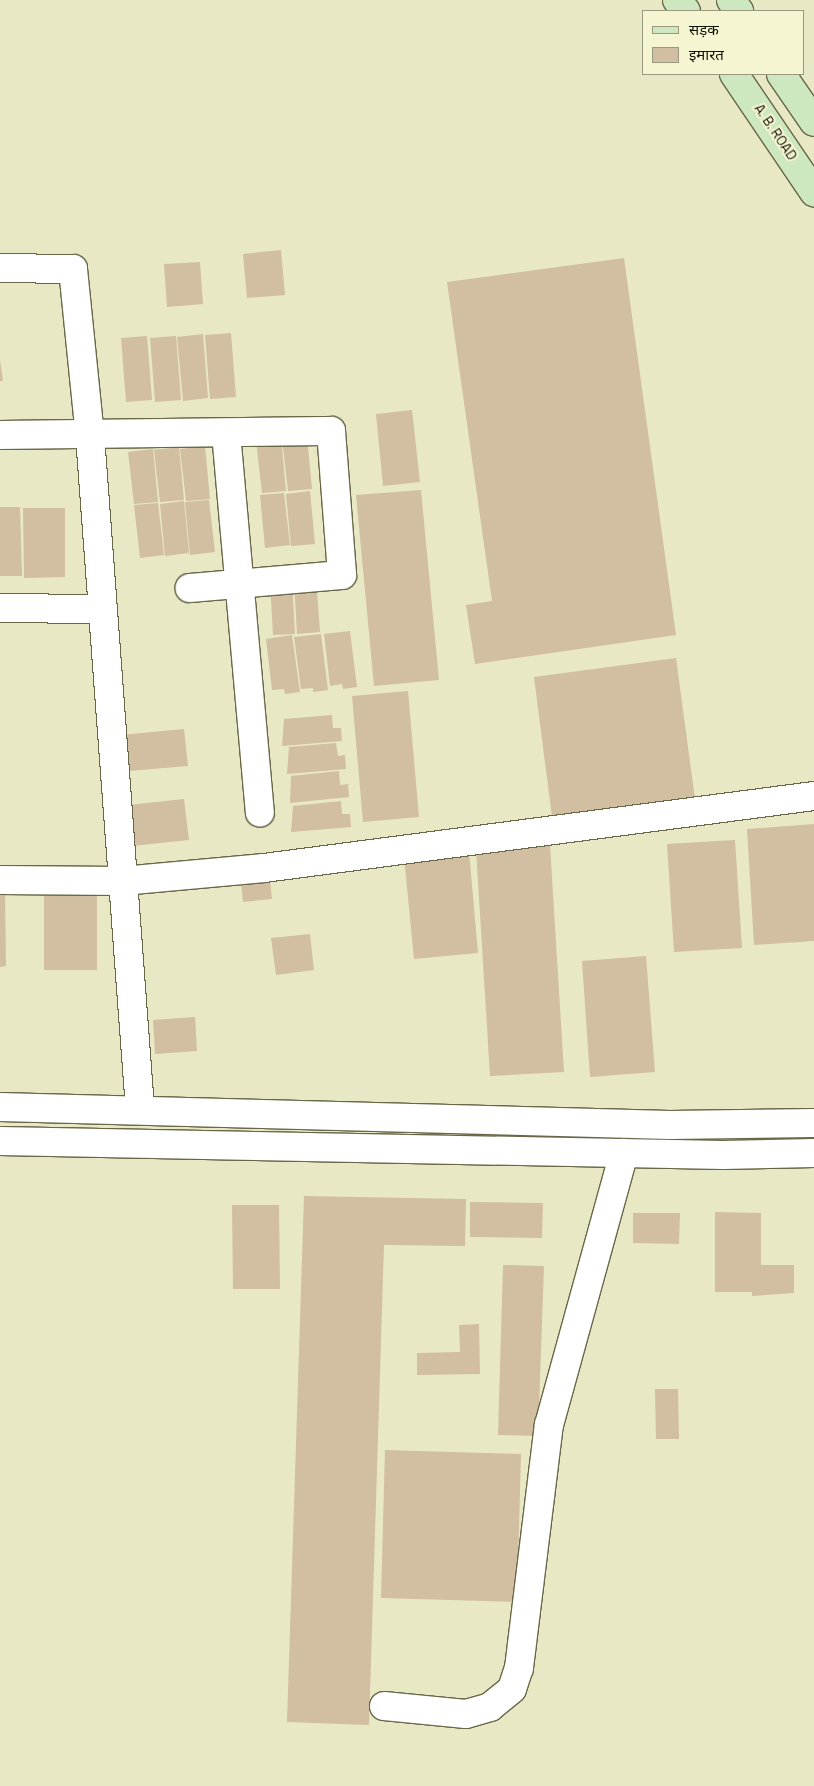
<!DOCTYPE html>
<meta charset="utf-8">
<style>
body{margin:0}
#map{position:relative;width:814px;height:1786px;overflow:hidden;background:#e8e8c5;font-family:"Titillium Web","Noto Sans Devanagari",sans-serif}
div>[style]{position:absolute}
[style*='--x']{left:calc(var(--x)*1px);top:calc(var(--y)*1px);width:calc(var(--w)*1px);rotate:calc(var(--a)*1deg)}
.building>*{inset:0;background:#d2bea1}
.roads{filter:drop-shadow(1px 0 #686748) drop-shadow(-1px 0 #686748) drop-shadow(0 1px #686748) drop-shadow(0 -1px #686748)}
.minor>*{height:28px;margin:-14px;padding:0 14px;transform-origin:14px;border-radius:14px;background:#fff}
.major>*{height:28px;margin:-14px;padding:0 14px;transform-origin:14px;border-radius:14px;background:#cde8be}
span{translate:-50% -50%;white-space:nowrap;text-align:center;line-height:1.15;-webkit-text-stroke:4px #f6f5d2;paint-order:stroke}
.street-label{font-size:14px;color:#0f0f04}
.legend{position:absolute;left:642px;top:10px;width:162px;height:65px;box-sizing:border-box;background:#f6f5d2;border:1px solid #9a9980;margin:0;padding:6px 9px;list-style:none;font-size:15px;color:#0f0f04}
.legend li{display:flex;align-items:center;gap:10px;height:25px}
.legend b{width:25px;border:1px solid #9a9980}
</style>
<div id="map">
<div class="building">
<i style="clip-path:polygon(281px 250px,285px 295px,247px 298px,243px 254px)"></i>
<i style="clip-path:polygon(624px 258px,676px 635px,475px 664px,466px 605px,492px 601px,447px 282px)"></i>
<i style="clip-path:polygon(200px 262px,203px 304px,167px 307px,164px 264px)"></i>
<i style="clip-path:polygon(231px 333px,236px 397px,210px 399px,205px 335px)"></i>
<i style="clip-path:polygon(203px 334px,208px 398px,183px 401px,177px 337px)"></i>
<i style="clip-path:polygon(147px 336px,152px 400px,126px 402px,121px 338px)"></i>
<i style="clip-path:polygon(176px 336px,181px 400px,155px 402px,150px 338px)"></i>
<i style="clip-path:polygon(0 360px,3px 381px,0 381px)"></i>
<i style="clip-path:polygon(412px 410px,420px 482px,383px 486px,376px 414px)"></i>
<i style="clip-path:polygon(307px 437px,312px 489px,288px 491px,282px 439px)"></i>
<i style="clip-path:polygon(281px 438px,286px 491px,262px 493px,256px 441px)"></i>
<i style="clip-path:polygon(205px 446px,210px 499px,186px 501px,180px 449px)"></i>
<i style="clip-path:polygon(179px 447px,184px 500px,160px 502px,154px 450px)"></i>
<i style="clip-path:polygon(153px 449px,158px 502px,134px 504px,128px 452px)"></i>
<i style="clip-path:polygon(421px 490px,439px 680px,374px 686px,356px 495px)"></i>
<i style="clip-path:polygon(310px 491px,315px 544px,291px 546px,286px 494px)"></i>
<i style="clip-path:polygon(284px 493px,290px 545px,265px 548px,260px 495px)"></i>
<i style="clip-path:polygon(209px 500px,215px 552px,190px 555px,185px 502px)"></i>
<i style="clip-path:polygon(184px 501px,189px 553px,165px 556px,160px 504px)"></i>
<i style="clip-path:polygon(158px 503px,164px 555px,140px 558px,134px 505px)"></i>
<i style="clip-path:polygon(0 507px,20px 507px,22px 576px,0 576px)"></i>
<i style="clip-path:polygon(23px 508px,65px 508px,65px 577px,24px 578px)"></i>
<i style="clip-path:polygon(316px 578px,320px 632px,297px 634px,294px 580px)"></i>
<i style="clip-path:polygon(292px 581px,295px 634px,273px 635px,270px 582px)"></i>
<i style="clip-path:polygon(350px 631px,357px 687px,343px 689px,342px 684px,330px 686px,324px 634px)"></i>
<i style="clip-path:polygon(321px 634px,328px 690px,313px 692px,313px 688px,301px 689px,294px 637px)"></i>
<i style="clip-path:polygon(292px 635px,300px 692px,285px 694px,284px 689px,272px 690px,266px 639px)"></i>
<i style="clip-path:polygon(676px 658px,695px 799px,552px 817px,534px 677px)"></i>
<i style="clip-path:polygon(408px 691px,419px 817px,363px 822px,352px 696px)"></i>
<i style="clip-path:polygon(332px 715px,333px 728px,341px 728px,342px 741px,282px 746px,284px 719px)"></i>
<i style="clip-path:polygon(184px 729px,188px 766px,129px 771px,128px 757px,122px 758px,120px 735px)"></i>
<i style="clip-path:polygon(336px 743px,338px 756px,345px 755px,346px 769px,287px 774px,289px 747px)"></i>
<i style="clip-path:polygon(339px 771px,340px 785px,348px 784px,349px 797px,290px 803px,291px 776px)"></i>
<i style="clip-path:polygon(184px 799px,189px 840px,123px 847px,119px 806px)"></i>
<i style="clip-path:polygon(341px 801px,342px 814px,350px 814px,351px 827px,291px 832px,293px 806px)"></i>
<i style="clip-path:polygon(814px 824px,814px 941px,754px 945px,747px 829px)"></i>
<i style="clip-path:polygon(735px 840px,742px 948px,674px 952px,667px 844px)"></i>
<i style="clip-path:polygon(550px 845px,564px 1072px,490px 1076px,476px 849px)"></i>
<i style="clip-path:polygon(469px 851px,478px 953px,414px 959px,404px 857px)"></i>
<i style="clip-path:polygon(270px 880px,272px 899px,243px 902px,241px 883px)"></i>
<i style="clip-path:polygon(0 890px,5px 890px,6px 966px,0 967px)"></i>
<i style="clip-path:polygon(44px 896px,97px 896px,97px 970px,44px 970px)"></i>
<i style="clip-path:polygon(310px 934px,314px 970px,276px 975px,271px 938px)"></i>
<i style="clip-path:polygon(646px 956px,655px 1072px,590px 1077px,582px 961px)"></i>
<i style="clip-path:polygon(195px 1017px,197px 1051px,155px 1054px,153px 1020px)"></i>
<i style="clip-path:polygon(304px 1196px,466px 1199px,465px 1246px,384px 1245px,369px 1725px,287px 1722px)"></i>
<i style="clip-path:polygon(470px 1202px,543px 1203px,542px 1238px,470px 1237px)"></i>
<i style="clip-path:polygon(232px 1205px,279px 1205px,280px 1289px,233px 1289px)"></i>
<i style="clip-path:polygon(715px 1212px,761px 1213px,761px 1265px,794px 1265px,794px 1293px,752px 1296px,752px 1292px,715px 1292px)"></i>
<i style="clip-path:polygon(633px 1213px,680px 1213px,679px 1244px,633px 1243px)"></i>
<i style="clip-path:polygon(503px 1265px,544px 1266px,538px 1436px,498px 1435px)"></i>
<i style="clip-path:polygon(479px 1324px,480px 1374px,417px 1375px,417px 1353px,460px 1352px,459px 1325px)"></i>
<i style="clip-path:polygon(655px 1389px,678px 1389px,679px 1439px,656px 1439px)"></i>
<i style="clip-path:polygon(385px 1450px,521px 1454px,517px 1602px,381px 1598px)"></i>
</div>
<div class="roads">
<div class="minor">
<i style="--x:0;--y:268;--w:73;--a:0.8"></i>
<i style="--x:73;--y:269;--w:168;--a:84.2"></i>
<i style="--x:90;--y:436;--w:675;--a:85.75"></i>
<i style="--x:226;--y:433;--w:381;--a:84.9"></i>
<i style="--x:0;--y:435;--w:331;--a:-0.7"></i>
<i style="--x:331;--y:431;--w:144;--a:85.6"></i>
<i style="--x:342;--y:575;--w:153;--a:175.1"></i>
<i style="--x:0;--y:608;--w:101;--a:0.6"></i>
<i style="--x:0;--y:880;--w:122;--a:0.5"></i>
<i style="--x:122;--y:881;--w:143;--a:-5.2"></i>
<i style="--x:264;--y:868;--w:555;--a:-7.46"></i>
<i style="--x:0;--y:1107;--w:670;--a:1.54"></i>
<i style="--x:670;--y:1125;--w:144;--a:-0.8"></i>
<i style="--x:0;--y:1141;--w:723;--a:1.11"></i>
<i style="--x:723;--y:1155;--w:91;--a:-1.3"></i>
<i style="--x:384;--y:1706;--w:82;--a:5.6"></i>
<i style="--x:466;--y:1714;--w:25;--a:-16"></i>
<i style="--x:490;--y:1707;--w:28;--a:-39"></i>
<i style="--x:512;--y:1689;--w:22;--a:-72"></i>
<i style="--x:519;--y:1668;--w:245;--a:-83"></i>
<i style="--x:549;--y:1425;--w:282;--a:-74.6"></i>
</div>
<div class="major">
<i style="--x:677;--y:0;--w:14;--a:51"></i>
<i style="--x:731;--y:0;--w:14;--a:54"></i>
<i style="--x:734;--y:74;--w:143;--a:55.9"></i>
<i style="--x:781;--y:74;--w:58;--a:55.5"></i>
</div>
</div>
<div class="street-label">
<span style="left:776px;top:132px;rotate:56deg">A. B. ROAD</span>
</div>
<ul class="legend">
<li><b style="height:6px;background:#cde8be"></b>सड़क</li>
<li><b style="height:14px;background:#d2bea1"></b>इमारत</li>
</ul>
</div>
